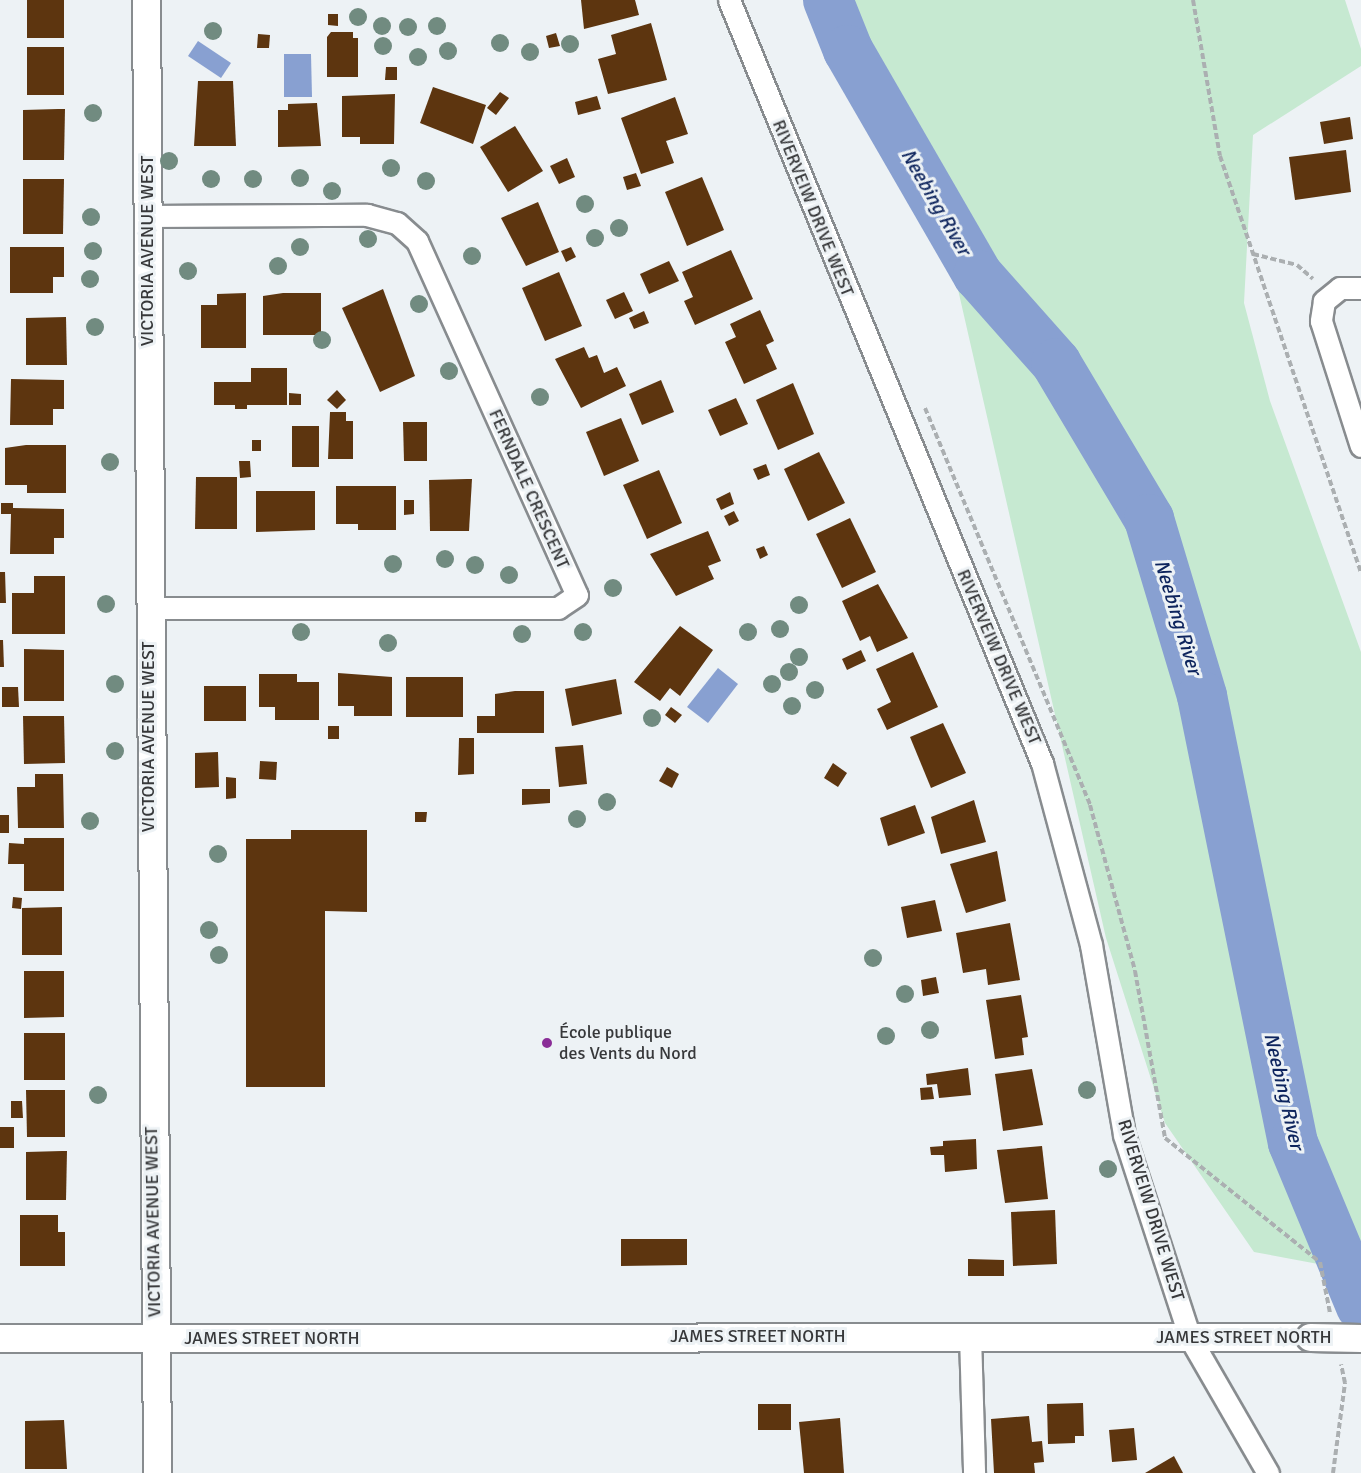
<!DOCTYPE html>
<meta charset="utf-8">
<style>
body{margin:0}
#map{position:relative;width:1361px;height:1473px;overflow:hidden;background:#edf2f5;font-family:Signika,sans-serif}
div>[style]{position:absolute}
[style*='--x']{left:calc(var(--x)*1px);top:calc(var(--y)*1px);width:calc(var(--w)*1px);rotate:calc(var(--a)*1deg)}
.green>*{inset:0;background:#c6e9d1}
.water>*{inset:0;background:#88a0d1}
.river>*{height:50px;margin:-25px;padding:0 25px;transform-origin:25px;border-radius:25px;background:#88a0d1}
.building>*{inset:0;background:#5d350f}
.path>*{height:4px;margin-top:-2px;transform-origin:0;background:repeating-linear-gradient(90deg,#abafb1 0 6px,transparent 0 9px)}
.roads{filter:drop-shadow(2px 0 #888c8f) drop-shadow(-2px 0 #888c8f) drop-shadow(0 2px #888c8f) drop-shadow(0 -2px #888c8f)}
.minor>*{height:21px;margin:-10.5px;padding:0 10.5px;transform-origin:10.5px;border-radius:10.5px;background:#fff}
.tertiary>*{height:27px;margin:-13.5px;padding:0 13.5px;transform-origin:13.5px;border-radius:13.5px;background:#fff}
.bridges{filter:drop-shadow(2px 0 #888c8f) drop-shadow(-2px 0 #888c8f) drop-shadow(0 2px #888c8f) drop-shadow(0 -2px #888c8f)}
.tertiary-bridge>*{height:27px;margin:-13.5px;padding:0 13.5px;transform-origin:13.5px;border-radius:13.5px;background:#fff}
.trees>*{width:18px;height:18px;margin:-9px;border-radius:50%;background:#718b80}
.dots>*{width:16px;height:16px;translate:-50% -50%;box-sizing:border-box;border:3px solid #edf2f5;border-radius:50%}
span{translate:-50% -50%;white-space:nowrap;text-align:center;line-height:1.15;-webkit-text-stroke:6px #edf2f5;paint-order:stroke}
.street-label{font-size:18px;color:#37383a}
.poi-label{font-size:18px;color:#37383a}
.left{translate:0 -50%;text-align:left}
.water-label{font-size:20px;color:#0d245d;font-style:italic}
</style>
<div id="map">
<div class="green">
<i style="clip-path:polygon(853px 0,1345px 0,1361px 49px,1361px 66px,1253px 135px,1244px 303px,1270px 401px,1361px 652px,1361px 1272px,1254px 1252px,1165px 1123px,1106px 938px,936px 193px)"></i>
</div>
<div class="water">
<i style="clip-path:polygon(198px 41px,231px 63px,221px 78px,188px 56px)"></i>
<i style="clip-path:polygon(284px 54px,311px 54px,312px 97px,284px 97px)"></i>
<i style="clip-path:polygon(718px 668px,738px 684px,708px 723px,687px 707px)"></i>
</div>
<div class="river">
<i style="--x:828;--y:0;--w:54;--a:68.2"></i>
<i style="--x:848;--y:50;--w:260;--a:60"></i>
<i style="--x:978;--y:275;--w:118;--a:48.4"></i>
<i style="--x:1056;--y:363;--w:182;--a:59.2"></i>
<i style="--x:1149;--y:519;--w:185;--a:73.3"></i>
<i style="--x:1202;--y:696;--w:456;--a:78.5"></i>
<i style="--x:1293;--y:1143;--w:177;--a:67.4"></i>
</div>
<div class="building">
<i style="clip-path:polygon(27px 0,64px 0,64px 38px,27px 38px)"></i>
<i style="clip-path:polygon(581px 0,635px 0,639px 15px,584px 29px)"></i>
<i style="clip-path:polygon(328px 14px,338px 14px,338px 26px,328px 25px)"></i>
<i style="clip-path:polygon(651px 23px,667px 80px,608px 94px,598px 59px,616px 54px,611px 35px)"></i>
<i style="clip-path:polygon(331px 32px,353px 32px,353px 38px,358px 38px,358px 77px,327px 77px,327px 37px)"></i>
<i style="clip-path:polygon(556px 33px,560px 46px,549px 48px,546px 36px)"></i>
<i style="clip-path:polygon(258px 34px,270px 35px,269px 48px,257px 48px)"></i>
<i style="clip-path:polygon(27px 47px,64px 47px,64px 95px,27px 95px)"></i>
<i style="clip-path:polygon(386px 67px,397px 67px,397px 80px,385px 80px)"></i>
<i style="clip-path:polygon(198px 81px,233px 81px,236px 146px,194px 146px)"></i>
<i style="clip-path:polygon(433px 87px,486px 105px,473px 144px,420px 123px)"></i>
<i style="clip-path:polygon(500px 92px,509px 98px,496px 115px,487px 108px)"></i>
<i style="clip-path:polygon(395px 94px,394px 144px,360px 144px,360px 137px,342px 137px,342px 96px)"></i>
<i style="clip-path:polygon(597px 96px,601px 109px,578px 115px,575px 102px)"></i>
<i style="clip-path:polygon(675px 97px,688px 134px,666px 141px,674px 163px,641px 174px,621px 118px)"></i>
<i style="clip-path:polygon(317px 103px,321px 146px,278px 147px,278px 110px,288px 110px,288px 104px)"></i>
<i style="clip-path:polygon(58px 109px,65px 109px,64px 160px,23px 160px,23px 110px)"></i>
<i style="clip-path:polygon(1350px 117px,1353px 139px,1324px 144px,1320px 122px)"></i>
<i style="clip-path:polygon(515px 126px,543px 171px,508px 192px,480px 147px)"></i>
<i style="clip-path:polygon(1346px 150px,1351px 192px,1295px 200px,1289px 157px)"></i>
<i style="clip-path:polygon(567px 158px,575px 177px,559px 184px,550px 166px)"></i>
<i style="clip-path:polygon(636px 173px,641px 186px,627px 190px,623px 177px)"></i>
<i style="clip-path:polygon(702px 177px,724px 230px,687px 246px,665px 192px)"></i>
<i style="clip-path:polygon(23px 179px,64px 179px,63px 234px,23px 234px)"></i>
<i style="clip-path:polygon(538px 202px,559px 252px,526px 266px,501px 218px)"></i>
<i style="clip-path:polygon(10px 247px,64px 247px,64px 277px,53px 277px,53px 293px,10px 293px)"></i>
<i style="clip-path:polygon(571px 247px,576px 257px,566px 262px,561px 251px)"></i>
<i style="clip-path:polygon(731px 250px,753px 299px,695px 325px,684px 301px,693px 297px,682px 272px)"></i>
<i style="clip-path:polygon(669px 261px,679px 281px,649px 294px,640px 274px)"></i>
<i style="clip-path:polygon(559px 272px,582px 326px,545px 341px,522px 288px)"></i>
<i style="clip-path:polygon(383px 289px,415px 376px,380px 392px,342px 308px)"></i>
<i style="clip-path:polygon(624px 292px,633px 311px,615px 319px,606px 300px)"></i>
<i style="clip-path:polygon(246px 293px,246px 348px,201px 348px,201px 305px,217px 305px,217px 294px)"></i>
<i style="clip-path:polygon(283px 293px,321px 293px,321px 335px,263px 335px,263px 296px)"></i>
<i style="clip-path:polygon(760px 310px,774px 341px,766px 345px,777px 369px,744px 384px,725px 342px,736px 337px,730px 324px)"></i>
<i style="clip-path:polygon(644px 311px,649px 323px,634px 329px,629px 318px)"></i>
<i style="clip-path:polygon(66px 317px,67px 365px,26px 365px,26px 318px)"></i>
<i style="clip-path:polygon(584px 347px,589px 358px,597px 355px,604px 373px,617px 367px,626px 386px,581px 408px,555px 359px)"></i>
<i style="clip-path:polygon(251px 368px,287px 368px,287px 405px,247px 405px,247px 409px,235px 409px,235px 405px,214px 405px,214px 382px,251px 382px)"></i>
<i style="clip-path:polygon(11px 379px,64px 380px,64px 409px,53px 409px,53px 425px,10px 425px)"></i>
<i style="clip-path:polygon(661px 380px,674px 412px,642px 425px,629px 394px)"></i>
<i style="clip-path:polygon(793px 383px,814px 434px,778px 450px,756px 400px)"></i>
<i style="clip-path:polygon(337px 390px,346px 400px,337px 409px,327px 400px)"></i>
<i style="clip-path:polygon(289px 393px,301px 394px,301px 405px,289px 405px)"></i>
<i style="clip-path:polygon(736px 398px,748px 424px,720px 436px,708px 410px)"></i>
<i style="clip-path:polygon(330px 412px,346px 412px,346px 421px,353px 421px,353px 459px,328px 459px)"></i>
<i style="clip-path:polygon(621px 418px,639px 461px,604px 476px,586px 432px)"></i>
<i style="clip-path:polygon(403px 422px,427px 422px,427px 461px,404px 461px)"></i>
<i style="clip-path:polygon(292px 426px,319px 426px,319px 467px,292px 467px)"></i>
<i style="clip-path:polygon(252px 440px,261px 440px,261px 451px,252px 451px)"></i>
<i style="clip-path:polygon(26px 445px,66px 445px,66px 493px,27px 493px,27px 485px,5px 485px,5px 448px)"></i>
<i style="clip-path:polygon(819px 452px,845px 503px,808px 521px,784px 469px)"></i>
<i style="clip-path:polygon(239px 461px,250px 461px,251px 477px,240px 478px)"></i>
<i style="clip-path:polygon(766px 464px,770px 475px,758px 480px,753px 469px)"></i>
<i style="clip-path:polygon(659px 470px,682px 523px,647px 539px,623px 485px)"></i>
<i style="clip-path:polygon(196px 477px,237px 477px,237px 529px,195px 529px)"></i>
<i style="clip-path:polygon(467px 479px,472px 479px,469px 531px,430px 531px,429px 480px)"></i>
<i style="clip-path:polygon(336px 486px,396px 486px,396px 530px,358px 530px,358px 524px,336px 524px)"></i>
<i style="clip-path:polygon(256px 491px,315px 491px,315px 530px,256px 532px)"></i>
<i style="clip-path:polygon(730px 492px,734px 504px,721px 510px,716px 499px)"></i>
<i style="clip-path:polygon(404px 500px,414px 500px,414px 514px,404px 515px)"></i>
<i style="clip-path:polygon(1px 503px,13px 503px,13px 508px,64px 509px,64px 538px,54px 538px,54px 554px,10px 554px,11px 514px,1px 514px)"></i>
<i style="clip-path:polygon(734px 511px,739px 521px,729px 526px,724px 516px)"></i>
<i style="clip-path:polygon(850px 518px,876px 572px,842px 588px,816px 534px)"></i>
<i style="clip-path:polygon(708px 531px,721px 561px,708px 566px,714px 579px,676px 596px,650px 554px)"></i>
<i style="clip-path:polygon(764px 546px,768px 555px,760px 559px,756px 549px)"></i>
<i style="clip-path:polygon(0 572px,5px 572px,6px 603px,0 603px)"></i>
<i style="clip-path:polygon(34px 576px,65px 576px,65px 634px,12px 634px,12px 593px,34px 593px)"></i>
<i style="clip-path:polygon(878px 584px,908px 638px,877px 652px,870px 636px,860px 641px,842px 601px)"></i>
<i style="clip-path:polygon(680px 626px,713px 650px,680px 696px,670px 688px,660px 701px,634px 682px)"></i>
<i style="clip-path:polygon(0 640px,3px 640px,4px 667px,0 667px)"></i>
<i style="clip-path:polygon(24px 649px,64px 650px,64px 701px,24px 701px)"></i>
<i style="clip-path:polygon(861px 650px,866px 661px,847px 670px,842px 659px)"></i>
<i style="clip-path:polygon(913px 652px,938px 707px,887px 730px,877px 709px,891px 702px,876px 669px)"></i>
<i style="clip-path:polygon(338px 673px,392px 677px,392px 716px,354px 716px,354px 706px,338px 706px)"></i>
<i style="clip-path:polygon(259px 674px,297px 674px,297px 682px,319px 682px,319px 720px,275px 720px,275px 707px,259px 707px)"></i>
<i style="clip-path:polygon(406px 677px,463px 677px,463px 717px,406px 717px)"></i>
<i style="clip-path:polygon(616px 679px,622px 714px,572px 726px,565px 689px)"></i>
<i style="clip-path:polygon(204px 686px,246px 686px,246px 721px,204px 721px)"></i>
<i style="clip-path:polygon(2px 687px,18px 687px,19px 707px,2px 707px)"></i>
<i style="clip-path:polygon(515px 691px,544px 691px,544px 733px,477px 733px,477px 716px,495px 716px,495px 694px)"></i>
<i style="clip-path:polygon(671px 707px,682px 715px,675px 723px,665px 715px)"></i>
<i style="clip-path:polygon(23px 716px,64px 716px,65px 763px,24px 764px)"></i>
<i style="clip-path:polygon(943px 723px,966px 773px,931px 788px,910px 737px)"></i>
<i style="clip-path:polygon(328px 726px,339px 726px,339px 739px,328px 739px)"></i>
<i style="clip-path:polygon(459px 738px,474px 738px,474px 774px,458px 775px)"></i>
<i style="clip-path:polygon(583px 745px,587px 784px,559px 787px,555px 747px)"></i>
<i style="clip-path:polygon(218px 752px,219px 787px,195px 788px,195px 753px)"></i>
<i style="clip-path:polygon(260px 761px,277px 762px,276px 780px,259px 779px)"></i>
<i style="clip-path:polygon(833px 763px,847px 773px,838px 787px,824px 778px)"></i>
<i style="clip-path:polygon(667px 767px,679px 774px,672px 788px,659px 781px)"></i>
<i style="clip-path:polygon(35px 774px,63px 774px,64px 828px,18px 828px,17px 787px,35px 787px)"></i>
<i style="clip-path:polygon(226px 777px,236px 778px,236px 798px,226px 799px)"></i>
<i style="clip-path:polygon(522px 789px,550px 789px,550px 803px,522px 805px)"></i>
<i style="clip-path:polygon(974px 800px,986px 842px,941px 854px,931px 817px)"></i>
<i style="clip-path:polygon(915px 805px,925px 833px,888px 846px,880px 818px)"></i>
<i style="clip-path:polygon(415px 812px,427px 812px,426px 822px,415px 822px)"></i>
<i style="clip-path:polygon(0 815px,9px 815px,9px 833px,0 833px)"></i>
<i style="clip-path:polygon(291px 830px,367px 830px,367px 912px,325px 911px,325px 1087px,246px 1087px,246px 839px,291px 839px)"></i>
<i style="clip-path:polygon(24px 838px,64px 838px,64px 891px,24px 891px,24px 864px,8px 864px,9px 843px,24px 844px)"></i>
<i style="clip-path:polygon(997px 851px,1006px 901px,966px 913px,950px 864px)"></i>
<i style="clip-path:polygon(13px 897px,22px 898px,21px 909px,12px 908px)"></i>
<i style="clip-path:polygon(935px 900px,942px 931px,907px 938px,901px 907px)"></i>
<i style="clip-path:polygon(62px 907px,62px 955px,22px 955px,22px 908px)"></i>
<i style="clip-path:polygon(1010px 923px,1020px 980px,988px 985px,986px 969px,963px 973px,956px 933px)"></i>
<i style="clip-path:polygon(24px 971px,64px 971px,64px 1017px,24px 1018px)"></i>
<i style="clip-path:polygon(936px 977px,939px 993px,923px 996px,921px 980px)"></i>
<i style="clip-path:polygon(1021px 995px,1028px 1037px,1022px 1038px,1024px 1055px,995px 1059px,986px 1000px)"></i>
<i style="clip-path:polygon(24px 1033px,65px 1033px,65px 1080px,24px 1080px)"></i>
<i style="clip-path:polygon(968px 1068px,971px 1095px,939px 1098px,937px 1084px,927px 1085px,926px 1074px)"></i>
<i style="clip-path:polygon(1032px 1069px,1043px 1125px,1003px 1131px,995px 1074px)"></i>
<i style="clip-path:polygon(932px 1087px,934px 1099px,921px 1100px,920px 1088px)"></i>
<i style="clip-path:polygon(26px 1090px,65px 1090px,65px 1137px,27px 1137px)"></i>
<i style="clip-path:polygon(11px 1101px,22px 1101px,23px 1118px,11px 1118px)"></i>
<i style="clip-path:polygon(0 1127px,14px 1127px,14px 1148px,0 1148px)"></i>
<i style="clip-path:polygon(976px 1139px,977px 1169px,945px 1172px,944px 1155px,931px 1155px,930px 1147px,943px 1146px,943px 1141px)"></i>
<i style="clip-path:polygon(1042px 1146px,1048px 1199px,1005px 1203px,997px 1150px)"></i>
<i style="clip-path:polygon(62px 1151px,67px 1151px,66px 1200px,26px 1200px,26px 1152px)"></i>
<i style="clip-path:polygon(1055px 1210px,1057px 1264px,1013px 1266px,1011px 1212px)"></i>
<i style="clip-path:polygon(20px 1215px,58px 1215px,58px 1232px,65px 1232px,65px 1266px,20px 1266px)"></i>
<i style="clip-path:polygon(621px 1239px,687px 1239px,687px 1265px,621px 1266px)"></i>
<i style="clip-path:polygon(968px 1259px,1004px 1260px,1004px 1276px,968px 1276px)"></i>
<i style="clip-path:polygon(1083px 1403px,1084px 1436px,1075px 1436px,1075px 1443px,1048px 1444px,1047px 1404px)"></i>
<i style="clip-path:polygon(758px 1404px,791px 1404px,791px 1430px,758px 1430px)"></i>
<i style="clip-path:polygon(1029px 1416px,1032px 1442px,1042px 1441px,1044px 1462px,1034px 1463px,1035px 1473px,994px 1473px,991px 1419px)"></i>
<i style="clip-path:polygon(840px 1418px,844px 1473px,804px 1473px,799px 1422px)"></i>
<i style="clip-path:polygon(64px 1420px,67px 1469px,25px 1469px,25px 1421px)"></i>
<i style="clip-path:polygon(1134px 1428px,1137px 1460px,1112px 1462px,1109px 1430px)"></i>
<i style="clip-path:polygon(1174px 1456px,1183px 1473px,1145px 1473px)"></i>
</div>
<div class="path">
<i style="--x:1193;--y:0;--w:158;--a:80.2"></i>
<i style="--x:1220;--y:156;--w:439;--a:71.3"></i>
<i style="--x:1253;--y:254;--w:45;--a:14"></i>
<i style="--x:1297;--y:265;--w:21;--a:41"></i>
<i style="--x:925;--y:408;--w:430;--a:67.4"></i>
<i style="--x:1090;--y:805;--w:172;--a:74.8"></i>
<i style="--x:1135;--y:971;--w:170;--a:79.8"></i>
<i style="--x:1165;--y:1138;--w:198;--a:38.7"></i>
<i style="--x:1320;--y:1262;--w:52;--a:78.9"></i>
<i style="--x:1333;--y:1473;--w:91;--a:-82.4"></i>
<i style="--x:1345;--y:1383;--w:19;--a:-102"></i>
</div>
<div class="roads">
<div class="minor">
<i style="--x:729;--y:0;--w:825;--a:67.7"></i>
<i style="--x:1042;--y:763;--w:188;--a:74.9"></i>
<i style="--x:1091;--y:945;--w:193;--a:80.1"></i>
<i style="--x:1124;--y:1135;--w:213;--a:72"></i>
<i style="--x:1190;--y:1338;--w:156;--a:60"></i>
<i style="--x:147;--y:216;--w:220;--a:-0.3"></i>
<i style="--x:367;--y:215;--w:31;--a:15"></i>
<i style="--x:397;--y:223;--w:27;--a:42"></i>
<i style="--x:417;--y:241;--w:388;--a:65.7"></i>
<i style="--x:577;--y:595;--w:23;--a:146"></i>
<i style="--x:558;--y:608;--w:410;--a:180"></i>
<i style="--x:1361;--y:288;--w:21;--a:180"></i>
<i style="--x:1340;--y:288;--w:21;--a:141"></i>
<i style="--x:1324;--y:301;--w:20;--a:99"></i>
<i style="--x:1321;--y:321;--w:131;--a:72.3"></i>
<i style="--x:970;--y:1335;--w:138;--a:88.3"></i>
</div>
<div class="tertiary">
<i style="--x:146;--y:0;--w:1473;--a:89.57"></i>
<i style="--x:0;--y:1338;--w:1310;--a:-0.04"></i>
</div>
</div>
<div class="bridges">
<div class="tertiary-bridge">
<i style="--x:1310;--y:1337;--w:51;--a:1.1"></i>
</div>
</div>
<div class="trees">
<i style="left:358px;top:17px"></i>
<i style="left:382px;top:26px"></i>
<i style="left:437px;top:26px"></i>
<i style="left:408px;top:27px"></i>
<i style="left:213px;top:31px"></i>
<i style="left:500px;top:43px"></i>
<i style="left:570px;top:44px"></i>
<i style="left:383px;top:46px"></i>
<i style="left:448px;top:51px"></i>
<i style="left:530px;top:52px"></i>
<i style="left:418px;top:57px"></i>
<i style="left:93px;top:113px"></i>
<i style="left:169px;top:161px"></i>
<i style="left:391px;top:168px"></i>
<i style="left:300px;top:178px"></i>
<i style="left:211px;top:179px"></i>
<i style="left:253px;top:179px"></i>
<i style="left:426px;top:181px"></i>
<i style="left:332px;top:191px"></i>
<i style="left:585px;top:204px"></i>
<i style="left:91px;top:217px"></i>
<i style="left:619px;top:228px"></i>
<i style="left:595px;top:238px"></i>
<i style="left:368px;top:239px"></i>
<i style="left:300px;top:247px"></i>
<i style="left:93px;top:251px"></i>
<i style="left:472px;top:256px"></i>
<i style="left:278px;top:266px"></i>
<i style="left:188px;top:271px"></i>
<i style="left:90px;top:279px"></i>
<i style="left:419px;top:304px"></i>
<i style="left:95px;top:327px"></i>
<i style="left:322px;top:340px"></i>
<i style="left:449px;top:371px"></i>
<i style="left:540px;top:397px"></i>
<i style="left:110px;top:462px"></i>
<i style="left:445px;top:559px"></i>
<i style="left:393px;top:564px"></i>
<i style="left:475px;top:565px"></i>
<i style="left:509px;top:575px"></i>
<i style="left:613px;top:588px"></i>
<i style="left:106px;top:604px"></i>
<i style="left:799px;top:605px"></i>
<i style="left:780px;top:629px"></i>
<i style="left:301px;top:632px"></i>
<i style="left:583px;top:632px"></i>
<i style="left:748px;top:632px"></i>
<i style="left:522px;top:634px"></i>
<i style="left:388px;top:643px"></i>
<i style="left:799px;top:657px"></i>
<i style="left:789px;top:672px"></i>
<i style="left:115px;top:684px"></i>
<i style="left:772px;top:684px"></i>
<i style="left:815px;top:690px"></i>
<i style="left:792px;top:706px"></i>
<i style="left:652px;top:718px"></i>
<i style="left:115px;top:751px"></i>
<i style="left:607px;top:802px"></i>
<i style="left:577px;top:819px"></i>
<i style="left:90px;top:821px"></i>
<i style="left:218px;top:854px"></i>
<i style="left:209px;top:930px"></i>
<i style="left:219px;top:955px"></i>
<i style="left:873px;top:958px"></i>
<i style="left:905px;top:994px"></i>
<i style="left:930px;top:1030px"></i>
<i style="left:886px;top:1036px"></i>
<i style="left:1087px;top:1090px"></i>
<i style="left:98px;top:1095px"></i>
<i style="left:1108px;top:1169px"></i>
</div>
<div class="dots">
<i style="left:547px;top:1043px;background:#8a2d97"></i>
</div>
<div class="street-label">
<span style="left:813px;top:208px;rotate:68deg">RIVERVEIW DRIVE WEST</span>
<span style="left:147px;top:251px;rotate:-90deg">VICTORIA AVENUE WEST</span>
<span style="left:529px;top:489px;rotate:66deg">FERNDALE CRESCENT</span>
<span style="left:999px;top:657px;rotate:67deg">RIVERVEIW DRIVE WEST</span>
<span style="left:148px;top:737px;rotate:-90deg">VICTORIA AVENUE WEST</span>
<span style="left:1151px;top:1210px;rotate:73deg">RIVERVEIW DRIVE WEST</span>
<span style="left:153px;top:1222px;rotate:-91deg">VICTORIA AVENUE WEST</span>
<span style="left:758px;top:1336px">JAMES STREET NORTH</span>
<span style="left:1244px;top:1337px">JAMES STREET NORTH</span>
<span style="left:272px;top:1338px">JAMES STREET NORTH</span>
</div>
<div class="poi-label">
<span class="left" style="left:559px;top:1043px">École publique<br>des Vents du Nord</span>
</div>
<div class="water-label">
<span style="left:936px;top:202px;rotate:60deg">Neebing River</span>
<span style="left:1178px;top:617px;rotate:73deg">Neebing River</span>
<span style="left:1284px;top:1091px;rotate:77deg">Neebing River</span>
</div>
</div>
